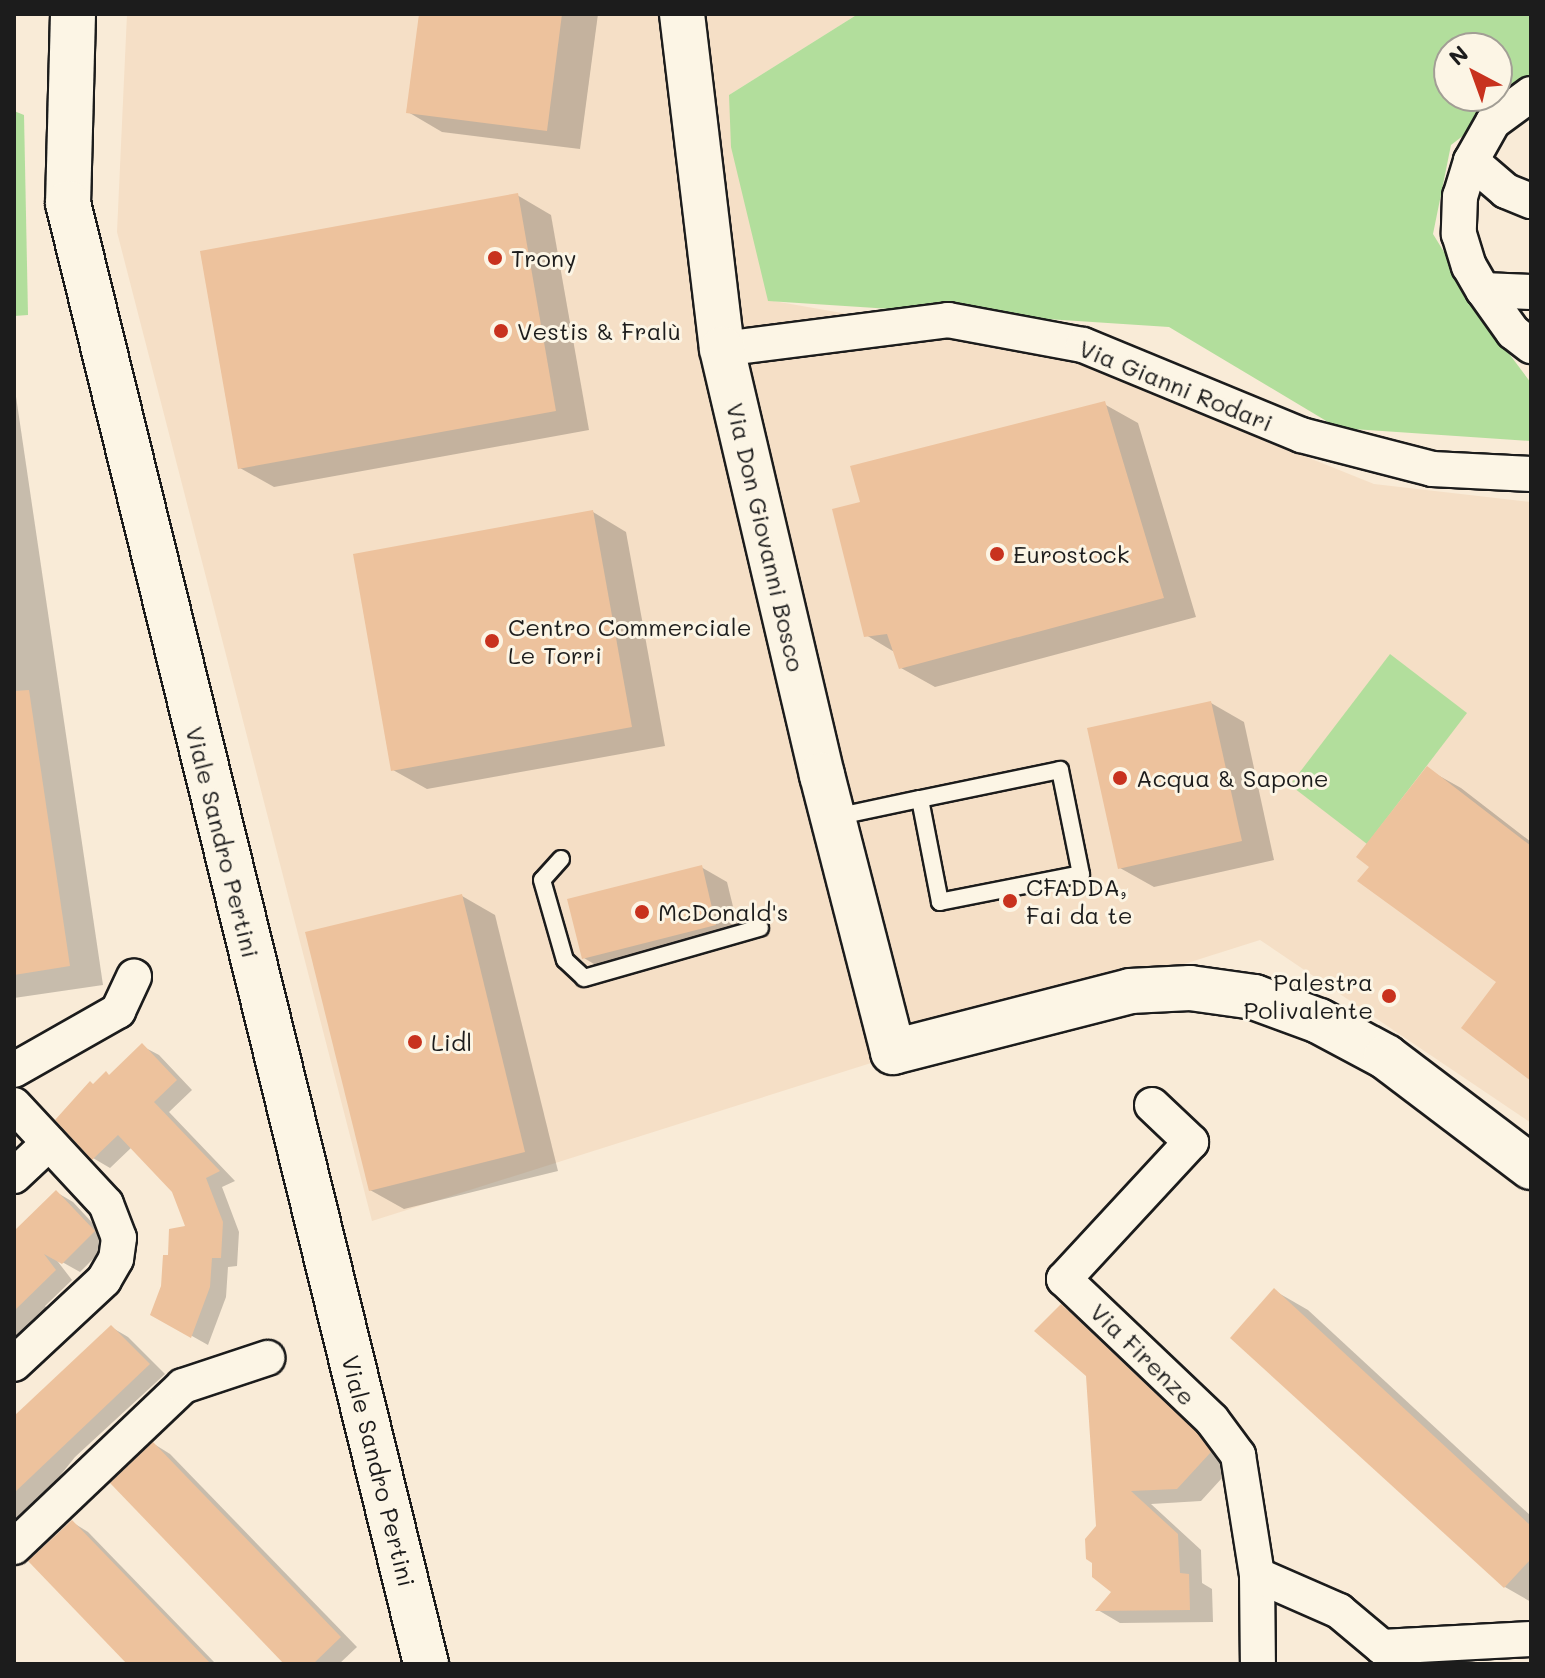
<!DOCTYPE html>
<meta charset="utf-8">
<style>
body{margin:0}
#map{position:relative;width:1545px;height:1678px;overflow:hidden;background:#f9ebd7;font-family:Mali,sans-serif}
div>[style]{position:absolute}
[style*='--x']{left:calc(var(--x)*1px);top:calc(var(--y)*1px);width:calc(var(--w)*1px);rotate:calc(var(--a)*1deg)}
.built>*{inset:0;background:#f5dfc6}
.green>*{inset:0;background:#b2de9c}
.shadow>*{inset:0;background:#0003}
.building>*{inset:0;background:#edc29d}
.roads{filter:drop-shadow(2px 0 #1c1c1c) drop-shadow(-2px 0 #1c1c1c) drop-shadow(0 2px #1c1c1c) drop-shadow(0 -2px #1c1c1c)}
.lane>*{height:16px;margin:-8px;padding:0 8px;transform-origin:8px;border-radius:8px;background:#fcf5e5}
.street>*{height:34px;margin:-17px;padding:0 17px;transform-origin:17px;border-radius:17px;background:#fcf5e5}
.secondary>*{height:44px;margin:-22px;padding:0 22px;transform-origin:22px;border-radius:22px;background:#fcf5e5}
.dots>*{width:22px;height:22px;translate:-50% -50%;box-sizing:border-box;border:4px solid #fcf5e5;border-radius:50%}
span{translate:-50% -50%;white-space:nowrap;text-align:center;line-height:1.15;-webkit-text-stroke:6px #fcf5e5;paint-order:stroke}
.poi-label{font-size:24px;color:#1c1c1c}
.left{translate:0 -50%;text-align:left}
.right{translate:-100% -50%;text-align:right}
.street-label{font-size:24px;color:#1c1c1c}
.frame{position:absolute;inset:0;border:16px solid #1c1c1c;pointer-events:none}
.north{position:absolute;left:1433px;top:32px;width:80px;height:80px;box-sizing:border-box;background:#fcf5e5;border:2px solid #a29e95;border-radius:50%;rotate:319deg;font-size:22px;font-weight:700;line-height:32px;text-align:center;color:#1c1c1c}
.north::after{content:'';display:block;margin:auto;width:28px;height:36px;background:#c8321e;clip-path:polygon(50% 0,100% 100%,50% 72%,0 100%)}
</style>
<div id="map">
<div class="built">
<i style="clip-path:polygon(127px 14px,858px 14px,729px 95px,768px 300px,1063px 352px,1215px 420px,1374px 484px,1531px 502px,1531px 1123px,1260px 940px,372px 1221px,117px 232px)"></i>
</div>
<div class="green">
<i style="clip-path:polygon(evenodd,858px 14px,1531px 14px,1531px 83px,1451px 145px,1433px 234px,1495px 335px,1531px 383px,1531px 441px,1338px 428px,1169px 327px,768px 301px,731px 147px,729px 95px,858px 14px,1449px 48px,1497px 48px,1497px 96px,1449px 96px,1449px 48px)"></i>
<i style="clip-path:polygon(14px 111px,24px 115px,28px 315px,14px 316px)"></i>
<i style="clip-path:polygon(1390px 654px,1467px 713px,1367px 844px,1290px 785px)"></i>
</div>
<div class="shadow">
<i style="clip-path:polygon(421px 14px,598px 14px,580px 149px,442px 132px,408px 112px)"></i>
<i style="clip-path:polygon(517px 195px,551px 215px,589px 430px,274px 487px,240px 468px)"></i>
<i style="clip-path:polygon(14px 383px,103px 985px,14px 998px)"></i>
<i style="clip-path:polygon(1104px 404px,1138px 423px,1196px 617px,935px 687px,901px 668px,896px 653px,866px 635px)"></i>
<i style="clip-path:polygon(593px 512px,626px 532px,665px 746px,427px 789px,393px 770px)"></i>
<i style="clip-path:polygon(1211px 703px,1244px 722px,1274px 860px,1154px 887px,1120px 868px)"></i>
<i style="clip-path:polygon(1427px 769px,1461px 788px,1531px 842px,1531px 1079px,1499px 982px,1371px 866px)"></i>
<i style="clip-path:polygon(701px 867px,727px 882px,741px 939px,609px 973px,584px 958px)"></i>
<i style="clip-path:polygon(462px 896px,495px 915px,558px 1171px,404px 1209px,370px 1190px)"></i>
<i style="clip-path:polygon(142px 1046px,159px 1055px,192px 1090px,169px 1112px,235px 1181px,222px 1187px,239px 1232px,237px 1266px,228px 1267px,226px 1297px,208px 1345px,153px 1314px,170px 1258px,188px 1227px,173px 1191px,132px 1147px,110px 1168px,93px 1158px,94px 1086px,111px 1076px)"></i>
<i style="clip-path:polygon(56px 1192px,73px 1202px,110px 1242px,80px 1272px,55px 1258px,72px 1280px,45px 1306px,51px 1313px,14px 1349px,14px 1234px)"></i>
<i style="clip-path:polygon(1275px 1291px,1308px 1310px,1531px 1516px,1531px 1602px,1505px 1587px)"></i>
<i style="clip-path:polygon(1061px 1306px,1085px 1320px,1220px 1449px,1233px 1466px,1201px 1501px,1151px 1504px,1201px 1550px,1202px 1583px,1212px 1589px,1213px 1622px,1120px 1623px,1098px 1610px,1114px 1592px,1098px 1527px,1088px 1375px)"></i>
<i style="clip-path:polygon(111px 1327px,128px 1337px,165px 1374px,75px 1457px,55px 1482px,14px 1521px,14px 1420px)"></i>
<i style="clip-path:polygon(154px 1444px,170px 1454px,357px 1647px,339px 1664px,287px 1664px)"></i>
<i style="clip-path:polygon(72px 1522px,88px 1532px,216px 1664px,130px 1664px)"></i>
<i style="clip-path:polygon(1179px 1662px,1183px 1664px,1142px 1664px)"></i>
</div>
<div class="building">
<i style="clip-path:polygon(419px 14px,562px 14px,547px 131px,406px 113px)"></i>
<i style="clip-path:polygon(518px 193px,556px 411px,238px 469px,200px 251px)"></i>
<i style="clip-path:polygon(1105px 401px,1164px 598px,899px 669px,887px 634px,864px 637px,832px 509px,860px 502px,850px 466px)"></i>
<i style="clip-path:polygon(593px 510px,632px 727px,391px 771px,353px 554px)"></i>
<i style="clip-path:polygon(29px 690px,70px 966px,14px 975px,14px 691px)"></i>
<i style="clip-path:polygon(1211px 701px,1242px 841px,1118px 869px,1087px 728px)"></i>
<i style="clip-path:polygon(1427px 766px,1531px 846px,1531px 1081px,1461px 1028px,1496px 982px,1357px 881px,1369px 867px,1356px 857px)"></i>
<i style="clip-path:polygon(702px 865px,716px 925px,582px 959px,567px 899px)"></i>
<i style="clip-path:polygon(462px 894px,525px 1152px,369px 1191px,305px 932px)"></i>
<i style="clip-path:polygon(142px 1043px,177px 1080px,154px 1102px,220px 1171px,206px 1178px,223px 1222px,221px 1258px,212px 1258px,210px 1287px,191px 1338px,150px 1315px,161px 1286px,163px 1255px,168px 1255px,169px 1229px,185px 1226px,172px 1192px,118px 1135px,92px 1160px,55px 1120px,90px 1081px,93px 1084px,106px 1071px,109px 1075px)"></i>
<i style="clip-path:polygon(56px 1190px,95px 1231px,62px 1264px,44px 1254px,56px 1270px,14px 1311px,14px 1231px)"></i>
<i style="clip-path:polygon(1274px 1288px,1531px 1526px,1531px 1559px,1504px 1588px,1230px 1338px)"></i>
<i style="clip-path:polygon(1061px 1304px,1197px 1433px,1211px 1452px,1177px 1489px,1131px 1491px,1178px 1534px,1180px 1573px,1189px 1574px,1190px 1610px,1095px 1611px,1111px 1592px,1092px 1577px,1092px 1563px,1086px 1559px,1085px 1539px,1096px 1526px,1086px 1376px,1034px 1331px)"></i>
<i style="clip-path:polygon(111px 1325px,150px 1364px,14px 1493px,14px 1416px)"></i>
<i style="clip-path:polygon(153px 1442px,341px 1637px,313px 1664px,284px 1664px,110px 1483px)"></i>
<i style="clip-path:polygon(72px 1520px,211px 1664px,127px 1664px,28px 1561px)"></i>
</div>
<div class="roads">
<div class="lane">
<i style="--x:835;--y:817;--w:87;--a:-12"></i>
<i style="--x:920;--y:799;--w:143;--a:-11.7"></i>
<i style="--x:1060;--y:770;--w:106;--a:78.6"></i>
<i style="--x:1081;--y:874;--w:144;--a:168.8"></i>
<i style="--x:940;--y:902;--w:105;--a:-101"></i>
<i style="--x:561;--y:859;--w:28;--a:132"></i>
<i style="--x:542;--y:880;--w:83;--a:74"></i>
<i style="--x:565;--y:960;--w:26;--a:43"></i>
<i style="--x:584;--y:978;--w:183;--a:-15.9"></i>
</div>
<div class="street">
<i style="--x:1531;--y:94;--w:47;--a:143.6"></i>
<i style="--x:1493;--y:122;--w:45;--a:119.4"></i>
<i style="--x:1471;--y:161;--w:37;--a:107"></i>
<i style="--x:1460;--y:196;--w:38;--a:92"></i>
<i style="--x:1459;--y:234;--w:34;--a:73"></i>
<i style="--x:1469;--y:266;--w:28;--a:60"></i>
<i style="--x:1483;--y:290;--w:52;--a:54.5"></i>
<i style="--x:1513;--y:332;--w:23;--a:38"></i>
<i style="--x:1471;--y:161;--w:46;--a:40.6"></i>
<i style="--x:1506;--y:191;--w:27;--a:22"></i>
<i style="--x:1483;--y:290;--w:48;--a:2.4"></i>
<i style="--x:722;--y:349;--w:228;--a:-7.3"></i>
<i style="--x:948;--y:320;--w:137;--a:10.5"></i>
<i style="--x:1083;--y:345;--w:236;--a:22.4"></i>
<i style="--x:1301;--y:435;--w:135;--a:14.5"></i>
<i style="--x:1432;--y:469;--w:99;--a:2.9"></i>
<i style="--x:14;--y:1070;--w:120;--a:-29.6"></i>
<i style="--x:118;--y:1011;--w:38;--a:-65"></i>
<i style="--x:14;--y:1105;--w:135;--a:47.1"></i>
<i style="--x:106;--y:1204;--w:36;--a:69"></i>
<i style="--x:119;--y:1238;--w:21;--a:98"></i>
<i style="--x:116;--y:1259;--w:24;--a:120"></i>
<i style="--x:104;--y:1280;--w:123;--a:137"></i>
<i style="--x:1152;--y:1105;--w:54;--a:43.5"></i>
<i style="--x:1191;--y:1142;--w:187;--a:132.8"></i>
<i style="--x:1064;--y:1279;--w:204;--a:43.6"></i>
<i style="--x:1212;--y:1420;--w:44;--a:53.4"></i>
<i style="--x:1238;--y:1455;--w:121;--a:81"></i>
<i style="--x:1257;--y:1575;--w:89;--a:89.4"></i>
<i style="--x:14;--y:1176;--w:48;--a:-43.3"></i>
<i style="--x:14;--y:1547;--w:233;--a:-43.6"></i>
<i style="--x:183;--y:1386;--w:89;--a:-18.4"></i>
<i style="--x:1257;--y:1575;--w:90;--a:23.7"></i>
<i style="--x:1339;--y:1611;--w:56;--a:39.9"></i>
<i style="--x:1382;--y:1647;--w:149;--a:-3.1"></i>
</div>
<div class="secondary">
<i style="--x:73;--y:14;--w:189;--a:91.5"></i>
<i style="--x:68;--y:203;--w:1504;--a:76.23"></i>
<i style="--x:682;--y:14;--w:337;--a:83.2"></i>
<i style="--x:722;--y:349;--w:438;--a:76.8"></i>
<i style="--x:822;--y:775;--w:286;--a:75.6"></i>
<i style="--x:893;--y:1052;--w:245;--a:-14.4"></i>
<i style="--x:1130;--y:991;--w:60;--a:-2.9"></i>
<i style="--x:1190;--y:988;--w:65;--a:8"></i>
<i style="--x:1254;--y:997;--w:69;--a:20.3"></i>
<i style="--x:1319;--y:1021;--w:76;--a:28.2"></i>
<i style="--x:1386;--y:1057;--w:182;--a:37.2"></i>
</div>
</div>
<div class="dots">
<i style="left:495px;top:258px;background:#c8321e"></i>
<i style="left:501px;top:331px;background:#c8321e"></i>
<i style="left:997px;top:554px;background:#c8321e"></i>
<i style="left:492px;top:641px;background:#c8321e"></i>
<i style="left:1120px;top:778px;background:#c8321e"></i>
<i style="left:1010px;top:901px;background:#c8321e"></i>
<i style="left:642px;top:912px;background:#c8321e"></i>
<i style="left:1389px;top:996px;background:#c8321e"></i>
<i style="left:415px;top:1042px;background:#c8321e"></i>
</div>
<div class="poi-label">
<span class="left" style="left:511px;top:258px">Trony</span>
<span class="left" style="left:517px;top:331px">Vestis &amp; Fralù</span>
<span class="left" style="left:1013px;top:554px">Eurostock</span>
<span class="left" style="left:508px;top:641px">Centro Commerciale<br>Le Torri</span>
<span class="left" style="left:1136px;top:778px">Acqua &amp; Sapone</span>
<span class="left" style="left:1026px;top:901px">CFADDA,<br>Fai da te</span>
<span class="left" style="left:658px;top:912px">McDonald's</span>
<span class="right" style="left:1373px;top:996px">Palestra<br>Polivalente</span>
<span class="left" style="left:431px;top:1042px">Lidl</span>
</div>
<div class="street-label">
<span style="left:1176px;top:385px;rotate:22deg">Via Gianni Rodari</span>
<span style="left:766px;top:537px;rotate:77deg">Via Don Giovanni Bosco</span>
<span style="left:223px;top:842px;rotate:76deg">Viale Sandro Pertini</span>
<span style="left:1143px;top:1354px;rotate:44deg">Via Firenze</span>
<span style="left:379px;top:1471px;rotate:76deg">Viale Sandro Pertini</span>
</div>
<div class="frame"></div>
<div class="north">N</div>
</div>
